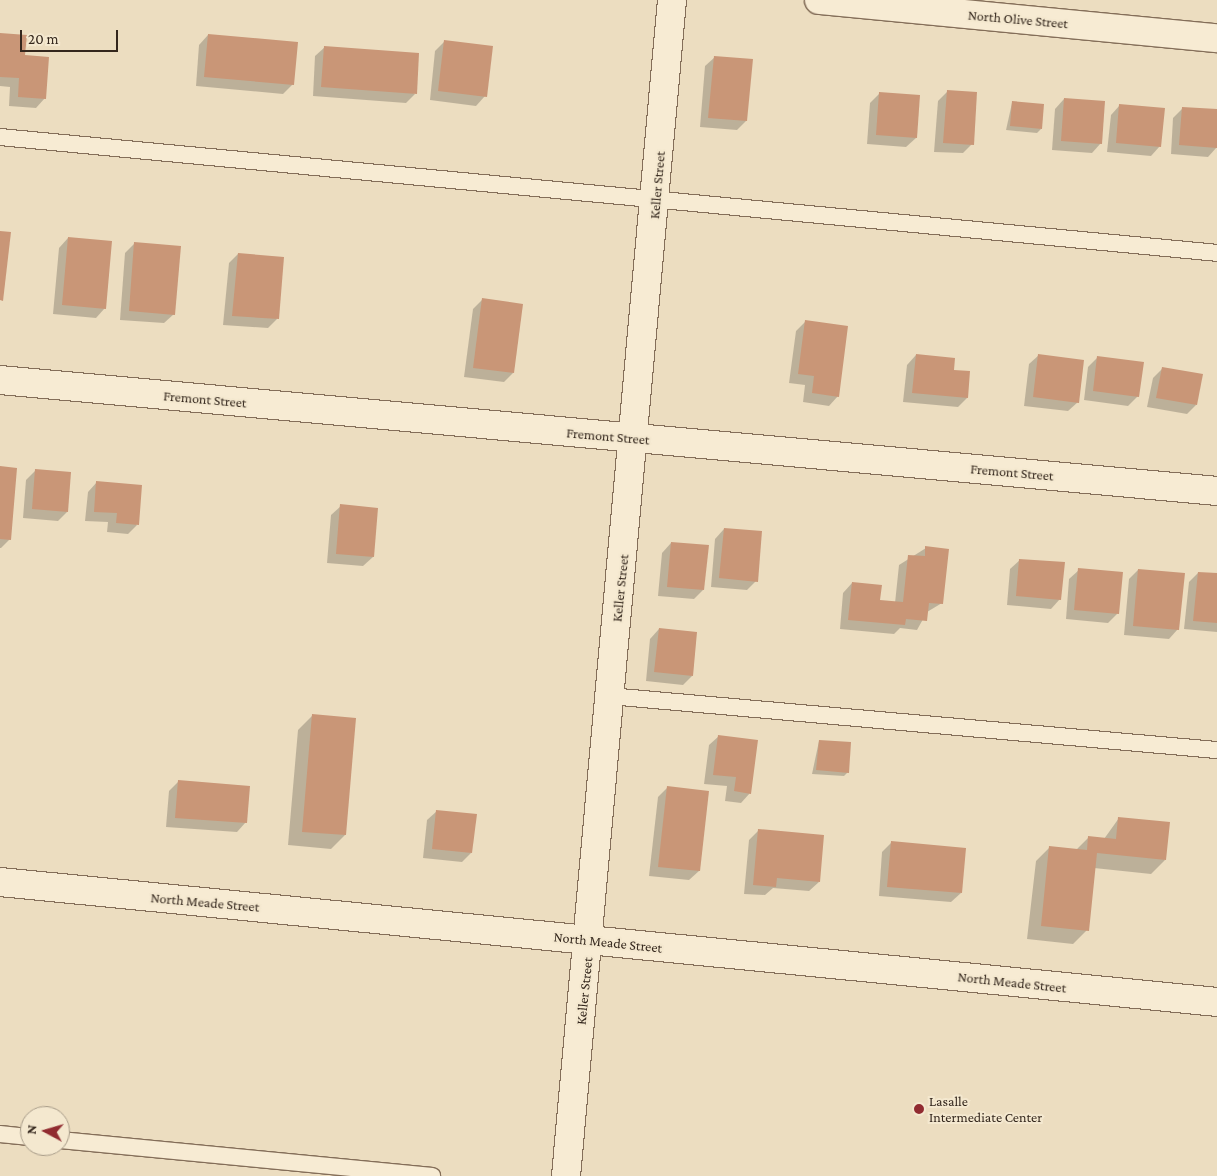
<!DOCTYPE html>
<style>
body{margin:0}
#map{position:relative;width:1217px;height:1176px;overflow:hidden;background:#ecddc0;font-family:"Crimson Pro",serif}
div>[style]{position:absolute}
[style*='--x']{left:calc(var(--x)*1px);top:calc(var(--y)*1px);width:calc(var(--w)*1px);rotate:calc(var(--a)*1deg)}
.shadow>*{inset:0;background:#0003}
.building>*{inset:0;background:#c99677}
.roads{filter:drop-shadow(1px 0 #846e59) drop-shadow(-1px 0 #846e59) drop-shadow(0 1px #846e59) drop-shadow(0 -1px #846e59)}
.lane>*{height:16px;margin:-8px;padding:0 8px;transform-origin:8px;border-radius:8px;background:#f7ebd3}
.street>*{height:28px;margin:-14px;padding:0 14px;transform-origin:14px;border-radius:14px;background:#f7ebd3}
.secondary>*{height:28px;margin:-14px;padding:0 14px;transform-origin:14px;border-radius:14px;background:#f7ebd3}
.dots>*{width:14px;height:14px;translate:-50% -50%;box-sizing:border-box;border:2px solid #f4e8cf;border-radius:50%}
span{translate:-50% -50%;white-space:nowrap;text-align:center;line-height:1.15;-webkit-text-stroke:4px #f4e8cf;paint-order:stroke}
.street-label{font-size:14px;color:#34271d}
.poi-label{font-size:14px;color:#34271d}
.left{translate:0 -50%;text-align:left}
.north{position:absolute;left:20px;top:1106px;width:50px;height:50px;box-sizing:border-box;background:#f4e8cf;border:1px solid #a79b88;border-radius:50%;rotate:276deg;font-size:14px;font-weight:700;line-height:20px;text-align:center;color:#34271d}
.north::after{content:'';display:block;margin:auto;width:18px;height:22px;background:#912b30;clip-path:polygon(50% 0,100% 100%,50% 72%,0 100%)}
.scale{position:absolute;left:20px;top:30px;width:98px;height:22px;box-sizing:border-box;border:2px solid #34271d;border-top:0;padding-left:6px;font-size:15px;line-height:18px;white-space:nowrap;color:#34271d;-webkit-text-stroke:4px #f4e8cf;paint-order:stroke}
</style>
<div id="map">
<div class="shadow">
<i style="clip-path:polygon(0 34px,24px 56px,45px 98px,36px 108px,9px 106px,10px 87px,0 86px)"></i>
<i style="clip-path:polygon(208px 35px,293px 84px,283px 94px,196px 86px,199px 45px)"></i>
<i style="clip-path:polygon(445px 41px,485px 96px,476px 106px,430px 100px,435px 51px)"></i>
<i style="clip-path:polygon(325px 47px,415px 94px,406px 103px,313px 96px,315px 56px)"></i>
<i style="clip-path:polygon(715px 57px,746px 121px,737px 130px,700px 127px,705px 66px)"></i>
<i style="clip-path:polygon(947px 92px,972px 144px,963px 153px,934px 152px,938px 101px)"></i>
<i style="clip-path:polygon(880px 93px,916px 138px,906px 147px,867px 144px,870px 103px)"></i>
<i style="clip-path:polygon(1064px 99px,1101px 143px,1092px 153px,1052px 150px,1055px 109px)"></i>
<i style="clip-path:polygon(1012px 103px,1041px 129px,1037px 133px,1006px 130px)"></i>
<i style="clip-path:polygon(1120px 105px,1160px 146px,1151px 156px,1107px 152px,1111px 115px)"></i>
<i style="clip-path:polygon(1183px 108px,1217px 111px,1217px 147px,1208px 157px,1171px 154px,1173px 118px)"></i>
<i style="clip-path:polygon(68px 238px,105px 308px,96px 318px,53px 314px,59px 248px)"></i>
<i style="clip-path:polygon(135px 243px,174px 314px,164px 323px,120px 320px,125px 253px)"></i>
<i style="clip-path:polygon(238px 254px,277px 319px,268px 328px,223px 325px,229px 263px)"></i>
<i style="clip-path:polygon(482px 300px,513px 373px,504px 382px,464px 377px,473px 309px)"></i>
<i style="clip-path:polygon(805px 322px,838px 396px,829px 406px,803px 402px,805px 385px,789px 383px,796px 331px)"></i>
<i style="clip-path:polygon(916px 355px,953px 371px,967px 398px,958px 407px,903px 402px,907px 365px)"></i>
<i style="clip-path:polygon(1039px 355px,1078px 402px,1068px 411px,1024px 406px,1029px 364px)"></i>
<i style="clip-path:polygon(1098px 357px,1138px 396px,1128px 406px,1084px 400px,1088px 367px)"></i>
<i style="clip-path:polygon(1163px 368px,1196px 405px,1187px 414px,1147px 407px,1153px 378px)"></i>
<i style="clip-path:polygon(0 468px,10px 539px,1px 548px,0 548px)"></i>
<i style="clip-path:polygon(35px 471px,67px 512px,58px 521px,23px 518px,26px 480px)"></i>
<i style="clip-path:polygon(97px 482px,137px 525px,128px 534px,107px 532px,108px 522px,85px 521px,88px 492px)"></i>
<i style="clip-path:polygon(341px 506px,373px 557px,363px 566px,327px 563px,331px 515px)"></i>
<i style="clip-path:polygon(724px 529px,756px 581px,747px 590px,711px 587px,715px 539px)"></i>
<i style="clip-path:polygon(671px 543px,703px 590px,694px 599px,658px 596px,662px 553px)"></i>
<i style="clip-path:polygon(926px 548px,942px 603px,927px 612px,917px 630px,900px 628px,894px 634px,840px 629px,843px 593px,852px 583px,879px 601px,895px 603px,899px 565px)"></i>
<i style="clip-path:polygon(1020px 560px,1060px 599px,1051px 609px,1007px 605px,1010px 569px)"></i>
<i style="clip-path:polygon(1079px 570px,1118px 613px,1108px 623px,1066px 619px,1069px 579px)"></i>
<i style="clip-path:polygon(1138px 570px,1178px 629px,1169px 639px,1124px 635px,1129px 579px)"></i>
<i style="clip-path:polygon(1198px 573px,1217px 575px,1217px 632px,1184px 629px,1189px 582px)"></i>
<i style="clip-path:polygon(659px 629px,692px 676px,683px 685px,646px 681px,650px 639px)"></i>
<i style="clip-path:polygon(312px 716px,345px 835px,331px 849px,288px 845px,298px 730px)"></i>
<i style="clip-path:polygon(719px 736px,750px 793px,741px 803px,725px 801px,727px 786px,704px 784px,709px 745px)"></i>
<i style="clip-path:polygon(819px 741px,848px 772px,844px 776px,812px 774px)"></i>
<i style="clip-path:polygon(178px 782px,246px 822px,237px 832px,166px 827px,169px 791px)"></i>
<i style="clip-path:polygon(667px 788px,699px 871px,689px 880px,649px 876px,658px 797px)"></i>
<i style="clip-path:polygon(437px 811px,471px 853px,462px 862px,423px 858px,427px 820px)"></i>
<i style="clip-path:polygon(1119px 818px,1165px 860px,1151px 874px,1094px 868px,1087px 930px,1073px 944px,1027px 939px,1036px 861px,1050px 847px,1076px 850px,1089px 837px,1104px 839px)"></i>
<i style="clip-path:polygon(759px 830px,819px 882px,809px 891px,773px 888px,765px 895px,744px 894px,749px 840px)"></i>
<i style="clip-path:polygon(892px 842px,961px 893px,951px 902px,879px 896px,882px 852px)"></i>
</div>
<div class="building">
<i style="clip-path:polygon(0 33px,27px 35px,25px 55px,49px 57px,46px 99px,18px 97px,19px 78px,0 77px)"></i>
<i style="clip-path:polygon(208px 34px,298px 42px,294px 85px,204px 77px)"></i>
<i style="clip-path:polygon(444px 40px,493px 46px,487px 97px,438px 91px)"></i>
<i style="clip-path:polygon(324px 46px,419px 53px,417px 94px,321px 87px)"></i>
<i style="clip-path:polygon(714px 56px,753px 59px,747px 121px,708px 118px)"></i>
<i style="clip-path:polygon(947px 90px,977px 92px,974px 145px,943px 143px)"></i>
<i style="clip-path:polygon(879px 92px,920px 95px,917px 138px,876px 135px)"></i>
<i style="clip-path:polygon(1064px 98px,1105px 101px,1102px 144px,1061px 141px)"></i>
<i style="clip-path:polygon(1012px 101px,1044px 104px,1042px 129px,1010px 126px)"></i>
<i style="clip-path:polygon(1119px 104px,1165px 108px,1161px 147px,1116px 143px)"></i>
<i style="clip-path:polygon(1182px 107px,1217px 109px,1217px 148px,1179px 145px)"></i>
<i style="clip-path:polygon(0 231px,11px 232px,3px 301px,0 300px)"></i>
<i style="clip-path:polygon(68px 237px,112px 241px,106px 309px,62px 305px)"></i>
<i style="clip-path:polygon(134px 242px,181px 246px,175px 315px,129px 311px)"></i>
<i style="clip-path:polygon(238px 253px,284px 257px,279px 319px,232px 316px)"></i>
<i style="clip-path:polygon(482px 298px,523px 304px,514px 373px,473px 368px)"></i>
<i style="clip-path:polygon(805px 320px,848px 326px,839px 397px,812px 393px,814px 376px,798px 374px)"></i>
<i style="clip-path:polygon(916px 354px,955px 358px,954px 370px,970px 371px,968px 398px,912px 393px)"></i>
<i style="clip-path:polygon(1038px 354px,1084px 360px,1079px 403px,1033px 397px)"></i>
<i style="clip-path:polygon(1097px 356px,1144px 362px,1139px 397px,1093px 391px)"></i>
<i style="clip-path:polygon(1162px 367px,1203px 374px,1197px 405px,1156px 398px)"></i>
<i style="clip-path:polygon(0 466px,17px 468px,11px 540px,0 539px)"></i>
<i style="clip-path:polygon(35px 469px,71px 472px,68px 512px,32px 509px)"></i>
<i style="clip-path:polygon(96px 481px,142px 485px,139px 525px,116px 523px,117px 513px,94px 512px)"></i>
<i style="clip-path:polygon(340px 504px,378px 508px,374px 557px,336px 554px)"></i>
<i style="clip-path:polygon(724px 528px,762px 531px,758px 582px,719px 578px)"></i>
<i style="clip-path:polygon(671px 542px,709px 545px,704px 590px,667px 587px)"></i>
<i style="clip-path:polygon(925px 546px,949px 549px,943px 604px,929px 603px,927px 621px,906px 619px,905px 625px,848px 620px,852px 582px,882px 585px,880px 600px,903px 602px,908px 555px,925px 556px)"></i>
<i style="clip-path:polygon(1019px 559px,1065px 562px,1061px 600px,1016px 596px)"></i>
<i style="clip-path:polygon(1078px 568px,1123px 572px,1119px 614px,1074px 610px)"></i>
<i style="clip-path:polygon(1138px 569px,1185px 573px,1179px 630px,1133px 626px)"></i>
<i style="clip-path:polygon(1198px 572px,1217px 573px,1217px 623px,1193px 621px)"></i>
<i style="clip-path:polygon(659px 628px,697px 632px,693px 676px,654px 672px)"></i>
<i style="clip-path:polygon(312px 714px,356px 718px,346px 835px,302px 832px)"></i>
<i style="clip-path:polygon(718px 735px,758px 740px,751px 794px,734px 791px,736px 777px,713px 775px)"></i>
<i style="clip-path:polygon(819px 740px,851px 742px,849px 773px,816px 770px)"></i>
<i style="clip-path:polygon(178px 780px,250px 786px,247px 823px,175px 818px)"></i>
<i style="clip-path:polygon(667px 786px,709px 791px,700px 871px,658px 867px)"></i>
<i style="clip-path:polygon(436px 810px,477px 814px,472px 853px,432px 849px)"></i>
<i style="clip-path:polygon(1118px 817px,1170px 822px,1166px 860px,1097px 853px,1089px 931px,1041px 926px,1049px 846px,1087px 850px,1088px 836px,1116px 839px)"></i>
<i style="clip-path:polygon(758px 829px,824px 835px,820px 882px,777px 878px,776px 887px,753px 885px)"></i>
<i style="clip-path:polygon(891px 841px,966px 848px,962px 893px,887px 887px)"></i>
</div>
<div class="roads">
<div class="lane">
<i style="--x:0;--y:137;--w:1223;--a:5.44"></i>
<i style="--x:609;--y:696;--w:610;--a:5.08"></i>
<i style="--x:0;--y:1134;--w:30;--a:6"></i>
<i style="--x:60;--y:1140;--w:374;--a:5.5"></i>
</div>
<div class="street">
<i style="--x:0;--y:380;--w:1222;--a:5.21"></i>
<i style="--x:0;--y:882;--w:1223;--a:5.63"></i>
<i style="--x:566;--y:1176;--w:1181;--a:-84.85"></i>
</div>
<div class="secondary">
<i style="--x:819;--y:0;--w:400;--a:5.5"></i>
</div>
</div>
<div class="dots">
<i style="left:919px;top:1109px;background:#912b30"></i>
</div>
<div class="street-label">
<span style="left:1018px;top:19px;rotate:5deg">North Olive Street</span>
<span style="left:657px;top:185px;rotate:-85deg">Keller Street</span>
<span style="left:205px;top:399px;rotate:5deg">Fremont Street</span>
<span style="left:608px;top:436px;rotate:5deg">Fremont Street</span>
<span style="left:1012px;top:472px;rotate:5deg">Fremont Street</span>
<span style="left:620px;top:588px;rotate:-84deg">Keller Street</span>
<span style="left:205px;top:902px;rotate:5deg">North Meade Street</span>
<span style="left:608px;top:942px;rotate:6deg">North Meade Street</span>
<span style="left:1012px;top:982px;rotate:6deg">North Meade Street</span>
<span style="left:584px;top:991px;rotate:-84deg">Keller Street</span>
</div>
<div class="poi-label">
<span class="left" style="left:929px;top:1109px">Lasalle<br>Intermediate Center</span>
</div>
<div class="north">N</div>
<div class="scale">20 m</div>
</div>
